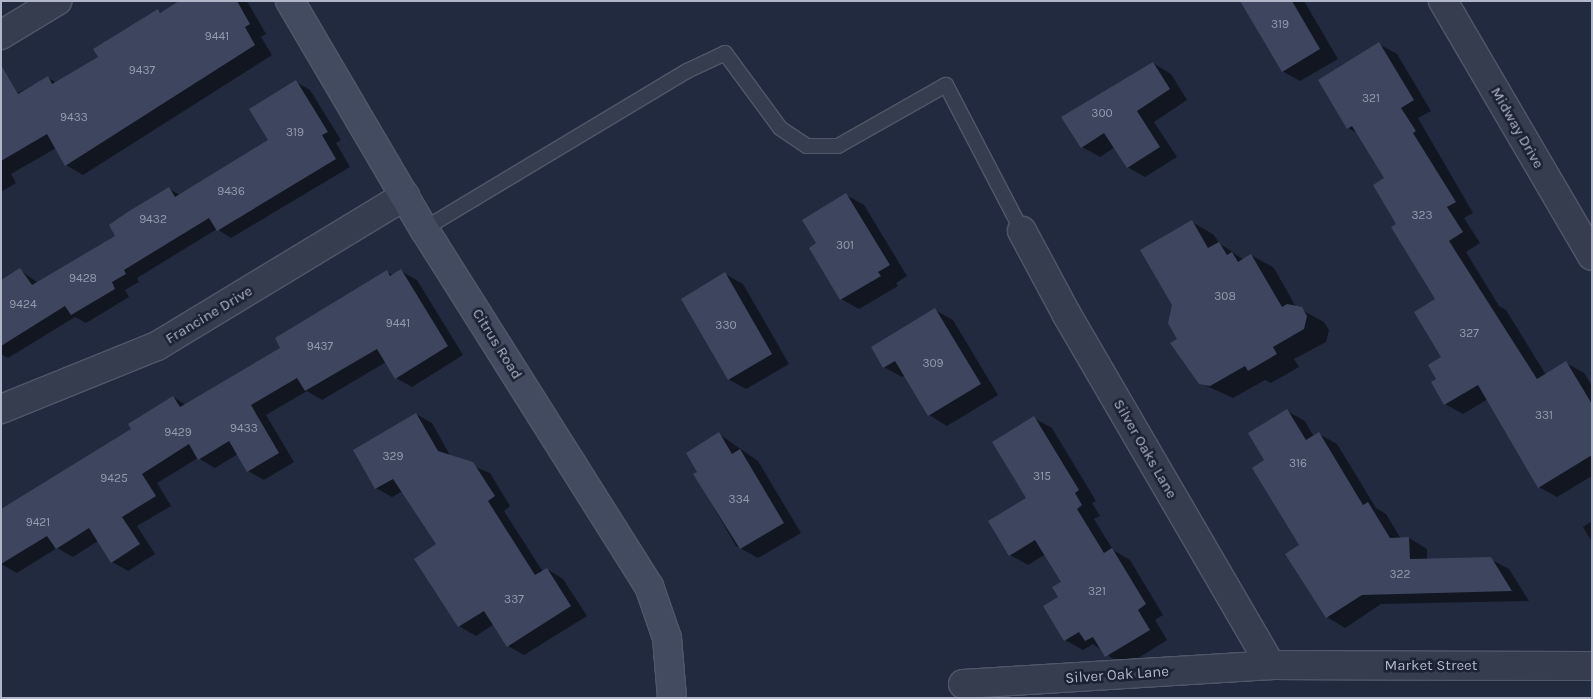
<!DOCTYPE html>
<style>
body{margin:0}
#map{position:relative;width:1593px;height:699px;overflow:hidden;background:#212a3e;font-family:Karla,sans-serif}
div>[style]{position:absolute}
[style*='--x']{left:calc(var(--x)*1px);top:calc(var(--y)*1px);width:calc(var(--w)*1px);rotate:calc(var(--a)*1deg)}
.shadow>*{inset:0;background:#0007}
.building>*{inset:0;background:#3d465e}
.roads{filter:drop-shadow(1px 0 #505768) drop-shadow(-1px 0 #505768) drop-shadow(0 1px #505768) drop-shadow(0 -1px #505768)}
.lane>*{height:14px;margin:-7px;padding:0 7px;transform-origin:7px;border-radius:7px;background:#353d4e}
.street>*{height:28px;margin:-14px;padding:0 14px;transform-origin:14px;border-radius:14px;background:#353d4e}
.secondary>*{height:28px;margin:-14px;padding:0 14px;transform-origin:14px;border-radius:14px;background:#434b61}
span{translate:-50% -50%;white-space:nowrap;text-align:center;line-height:1.15;-webkit-text-stroke:5px #1b2232;paint-order:stroke}
.number-label{font-size:12px;color:#949bae}
.number-label span{-webkit-text-stroke-width:0}
.street-label{font-size:15px;color:#b1b7c9}
.frame{position:absolute;inset:0;border:2px solid #b1b7c9;pointer-events:none}
</style>
<div id="map">
<div class="shadow">
<i style="clip-path:polygon(182px 1px,247px 1px,266px 34px,261px 37px,272px 55px,83px 175px,66px 165px,56px 148px,11px 174px,16px 183px,1px 192px,1px 101px,48px 78px,57px 83px,100px 58px,158px 10px,162px 13px)"></i>
<i style="clip-path:polygon(1242px 1px,1304px 1px,1338px 59px,1300px 81px,1282px 71px)"></i>
<i style="clip-path:polygon(1379px 44px,1397px 54px,1431px 111px,1418px 118px,1473px 213px,1464px 218px,1480px 243px,1466px 252px,1499px 306px,1506px 310px,1546px 375px,1566px 363px,1584px 373px,1592px 386px,1592px 480px,1590px 477px,1557px 497px,1539px 487px,1488px 399px,1463px 414px,1445px 404px,1438px 379px,1443px 357px,1437px 299px,1398px 224px,1386px 179px,1359px 134px,1348px 128px)"></i>
<i style="clip-path:polygon(1153px 63px,1171px 74px,1187px 100px,1154px 122px,1177px 157px,1145px 177px,1127px 167px,1115px 147px,1100px 157px,1082px 147px)"></i>
<i style="clip-path:polygon(296px 82px,310px 90px,341px 140px,336px 143px,350px 167px,231px 238px,217px 229px,137px 278px,139px 282px,125px 290px,129px 297px,86px 323px,75px 317px,8px 358px,1px 354px,1px 297px,20px 270px,38px 283px,117px 237px,169px 189px,180px 195px,270px 140px)"></i>
<i style="clip-path:polygon(846px 195px,864px 205px,907px 276px,896px 283px,898px 286px,859px 309px,841px 299px,818px 244px)"></i>
<i style="clip-path:polygon(1192px 222px,1214px 235px,1219px 243px,1244px 260px,1251px 255px,1274px 268px,1296px 307px,1324px 322px,1329px 330px,1326px 342px,1294px 359px,1299px 367px,1271px 383px,1265px 380px,1233px 398px,1200px 383px,1172px 343px,1179px 340px)"></i>
<i style="clip-path:polygon(401px 271px,417px 280px,463px 355px,412px 387px,396px 378px,386px 362px,322px 400px,307px 391px,266px 415px,294px 462px,264px 480px,248px 471px,238px 454px,215px 468px,198px 458px,157px 483px,171px 506px,137px 526px,155px 554px,128px 571px,112px 562px,98px 541px,73px 557px,57px 548px,17px 573px,1px 564px,1px 510px,133px 429px,173px 397px,186px 405px,282px 348px,387px 272px,393px 275px)"></i>
<i style="clip-path:polygon(725px 274px,743px 284px,789px 364px,746px 389px,728px 379px)"></i>
<i style="clip-path:polygon(935px 310px,953px 320px,998px 395px,947px 426px,929px 415px,905px 375px,902px 377px,884px 367px)"></i>
<i style="clip-path:polygon(1287px 411px,1305px 421px,1314px 437px,1319px 434px,1337px 444px,1376px 508px,1386px 514px,1401px 539px,1409px 538px,1427px 549px,1427px 560px,1490px 559px,1509px 569px,1529px 601px,1381px 604px,1345px 628px,1327px 617px,1266px 460px)"></i>
<i style="clip-path:polygon(416px 414px,432px 423px,451px 457px,490px 473px,510px 506px,504px 511px,543px 572px,547px 569px,563px 579px,587px 616px,524px 655px,508px 646px,494px 624px,476px 636px,459px 626px,416px 559px,438px 544px,403px 491px,392px 497px,376px 488px)"></i>
<i style="clip-path:polygon(1034px 418px,1052px 428px,1096px 501px,1092px 503px,1100px 516px,1094px 519px,1113px 550px,1130px 560px,1163px 615px,1155px 620px,1167px 640px,1124px 667px,1093px 644px,1083px 650px,1065px 640px,1059px 597px,1062px 582px,1046px 554px,1028px 565px,1010px 555px,1028px 498px)"></i>
<i style="clip-path:polygon(719px 434px,758px 461px,801px 533px,758px 558px,736px 546px,695px 475px)"></i>
<i style="clip-path:polygon(1592px 521px,1592px 542px,1583px 527px)"></i>
</div>
<div class="building">
<i style="clip-path:polygon(179px 1px,237px 1px,250px 24px,245px 27px,255px 45px,65px 166px,47px 134px,1px 161px,1px 65px,18px 94px,48px 76px,52px 84px,98px 57px,93px 49px,158px 9px,160px 13px)"></i>
<i style="clip-path:polygon(1240px 1px,1292px 1px,1320px 49px,1282px 72px)"></i>
<i style="clip-path:polygon(1379px 42px,1414px 100px,1401px 108px,1416px 131px,1413px 133px,1456px 202px,1447px 207px,1463px 232px,1449px 241px,1537px 379px,1566px 361px,1592px 404px,1592px 455px,1538px 488px,1478px 385px,1444px 405px,1431px 382px,1436px 379px,1428px 365px,1441px 357px,1414px 312px,1435px 299px,1391px 227px,1396px 224px,1373px 185px,1384px 178px,1352px 126px,1347px 129px,1318px 80px)"></i>
<i style="clip-path:polygon(1153px 62px,1170px 89px,1137px 111px,1160px 147px,1127px 168px,1104px 133px,1081px 148px,1061px 117px)"></i>
<i style="clip-path:polygon(296px 80px,328px 132px,322px 135px,336px 159px,217px 231px,209px 218px,124px 270px,126px 274px,112px 282px,115px 289px,71px 315px,65px 306px,1px 346px,1px 280px,20px 268px,32px 285px,115px 236px,109px 225px,126px 213px,169px 187px,175px 197px,268px 140px,249px 109px)"></i>
<i style="clip-path:polygon(846px 193px,890px 265px,878px 272px,881px 276px,840px 300px,809px 248px,816px 243px,802px 220px)"></i>
<i style="clip-path:polygon(1192px 220px,1208px 248px,1219px 242px,1227px 255px,1232px 252px,1238px 262px,1251px 254px,1282px 307px,1287px 304px,1302px 307px,1307px 316px,1304px 329px,1273px 347px,1277px 354px,1248px 371px,1245px 366px,1210px 386px,1199px 384px,1170px 343px,1177px 339px,1168px 323px,1172px 305px,1140px 250px)"></i>
<i style="clip-path:polygon(401px 269px,448px 346px,395px 379px,377px 349px,305px 391px,297px 378px,251px 405px,279px 453px,247px 472px,229px 441px,198px 460px,189px 444px,142px 474px,156px 496px,122px 517px,140px 544px,111px 563px,89px 528px,56px 549px,47px 536px,1px 564px,1px 509px,131px 429px,128px 424px,173px 396px,180px 407px,280px 348px,275px 338px,387px 270px,390px 276px)"></i>
<i style="clip-path:polygon(725px 272px,772px 354px,728px 380px,681px 299px)"></i>
<i style="clip-path:polygon(935px 308px,981px 384px,928px 416px,895px 361px,883px 368px,871px 347px)"></i>
<i style="clip-path:polygon(1287px 409px,1306px 440px,1319px 432px,1363px 505px,1368px 502px,1390px 538px,1409px 537px,1410px 559px,1491px 557px,1512px 591px,1362px 595px,1326px 618px,1285px 554px,1299px 545px,1252px 468px,1264px 460px,1248px 433px)"></i>
<i style="clip-path:polygon(416px 413px,438px 451px,473px 462px,495px 496px,488px 501px,535px 575px,547px 568px,571px 606px,507px 647px,484px 611px,458px 627px,414px 559px,436px 544px,393px 479px,375px 489px,353px 450px)"></i>
<i style="clip-path:polygon(1034px 416px,1079px 490px,1075px 493px,1082px 505px,1077px 509px,1104px 553px,1112px 548px,1146px 604px,1138px 610px,1150px 630px,1105px 657px,1093px 637px,1085px 641px,1079px 632px,1064px 641px,1043px 606px,1058px 597px,1052px 587px,1061px 582px,1035px 540px,1009px 556px,988px 521px,1026px 498px,992px 442px)"></i>
<i style="clip-path:polygon(719px 432px,732px 454px,740px 449px,784px 523px,740px 549px,693px 474px,697px 472px,686px 453px)"></i>
</div>
<div class="roads">
<div class="lane">
<i style="--x:424;--y:229;--w:307;--a:-31"></i>
<i style="--x:687;--y:71;--w:42;--a:-25.3"></i>
<i style="--x:725;--y:53;--w:93;--a:53.7"></i>
<i style="--x:780;--y:128;--w:32;--a:34"></i>
<i style="--x:807;--y:146;--w:31;--a:0"></i>
<i style="--x:838;--y:146;--w:124;--a:-29.5"></i>
<i style="--x:946;--y:85;--w:165;--a:62.5"></i>
</div>
<div class="street">
<i style="--x:1443;--y:1;--w:295;--a:59.7"></i>
<i style="--x:1;--y:35;--w:66;--a:-31.3"></i>
<i style="--x:1022;--y:231;--w:95;--a:61.8"></i>
<i style="--x:1067;--y:315;--w:405;--a:59.8"></i>
<i style="--x:1;--y:409;--w:168;--a:-22"></i>
<i style="--x:157;--y:346;--w:290;--a:-31.2"></i>
<i style="--x:963;--y:684;--w:309;--a:-3.5"></i>
<i style="--x:1271;--y:665;--w:321;--a:0.2"></i>
</div>
<div class="secondary">
<i style="--x:290;--y:1;--w:264;--a:59.6"></i>
<i style="--x:424;--y:229;--w:422;--a:57.8"></i>
<i style="--x:649;--y:586;--w:55;--a:70.9"></i>
<i style="--x:667;--y:638;--w:60;--a:85.2"></i>
</div>
</div>
<div class="number-label">
<span style="left:1280px;top:25px">319</span>
<span style="left:217px;top:37px">9441</span>
<span style="left:142px;top:71px">9437</span>
<span style="left:1371px;top:99px">321</span>
<span style="left:1102px;top:114px">300</span>
<span style="left:74px;top:118px">9433</span>
<span style="left:295px;top:133px">319</span>
<span style="left:231px;top:192px">9436</span>
<span style="left:1422px;top:216px">323</span>
<span style="left:153px;top:220px">9432</span>
<span style="left:845px;top:246px">301</span>
<span style="left:83px;top:279px">9428</span>
<span style="left:1225px;top:297px">308</span>
<span style="left:23px;top:305px">9424</span>
<span style="left:398px;top:324px">9441</span>
<span style="left:726px;top:326px">330</span>
<span style="left:1469px;top:334px">327</span>
<span style="left:320px;top:347px">9437</span>
<span style="left:933px;top:364px">309</span>
<span style="left:1544px;top:416px">331</span>
<span style="left:244px;top:429px">9433</span>
<span style="left:178px;top:433px">9429</span>
<span style="left:393px;top:457px">329</span>
<span style="left:1298px;top:464px">316</span>
<span style="left:1042px;top:477px">315</span>
<span style="left:114px;top:479px">9425</span>
<span style="left:739px;top:500px">334</span>
<span style="left:38px;top:523px">9421</span>
<span style="left:1400px;top:575px">322</span>
<span style="left:1097px;top:592px">321</span>
<span style="left:514px;top:600px">337</span>
</div>
<div class="street-label">
<span style="left:1517px;top:128px;rotate:60deg">Midway Drive</span>
<span style="left:209px;top:315px;rotate:-31deg">Francine Drive</span>
<span style="left:497px;top:344px;rotate:58deg">Citrus Road</span>
<span style="left:1145px;top:449px;rotate:60deg">Silver Oaks Lane</span>
<span style="left:1431px;top:666px">Market Street</span>
<span style="left:1117px;top:675px;rotate:-4deg">Silver Oak Lane</span>
</div>
<div class="frame"></div>
</div>
